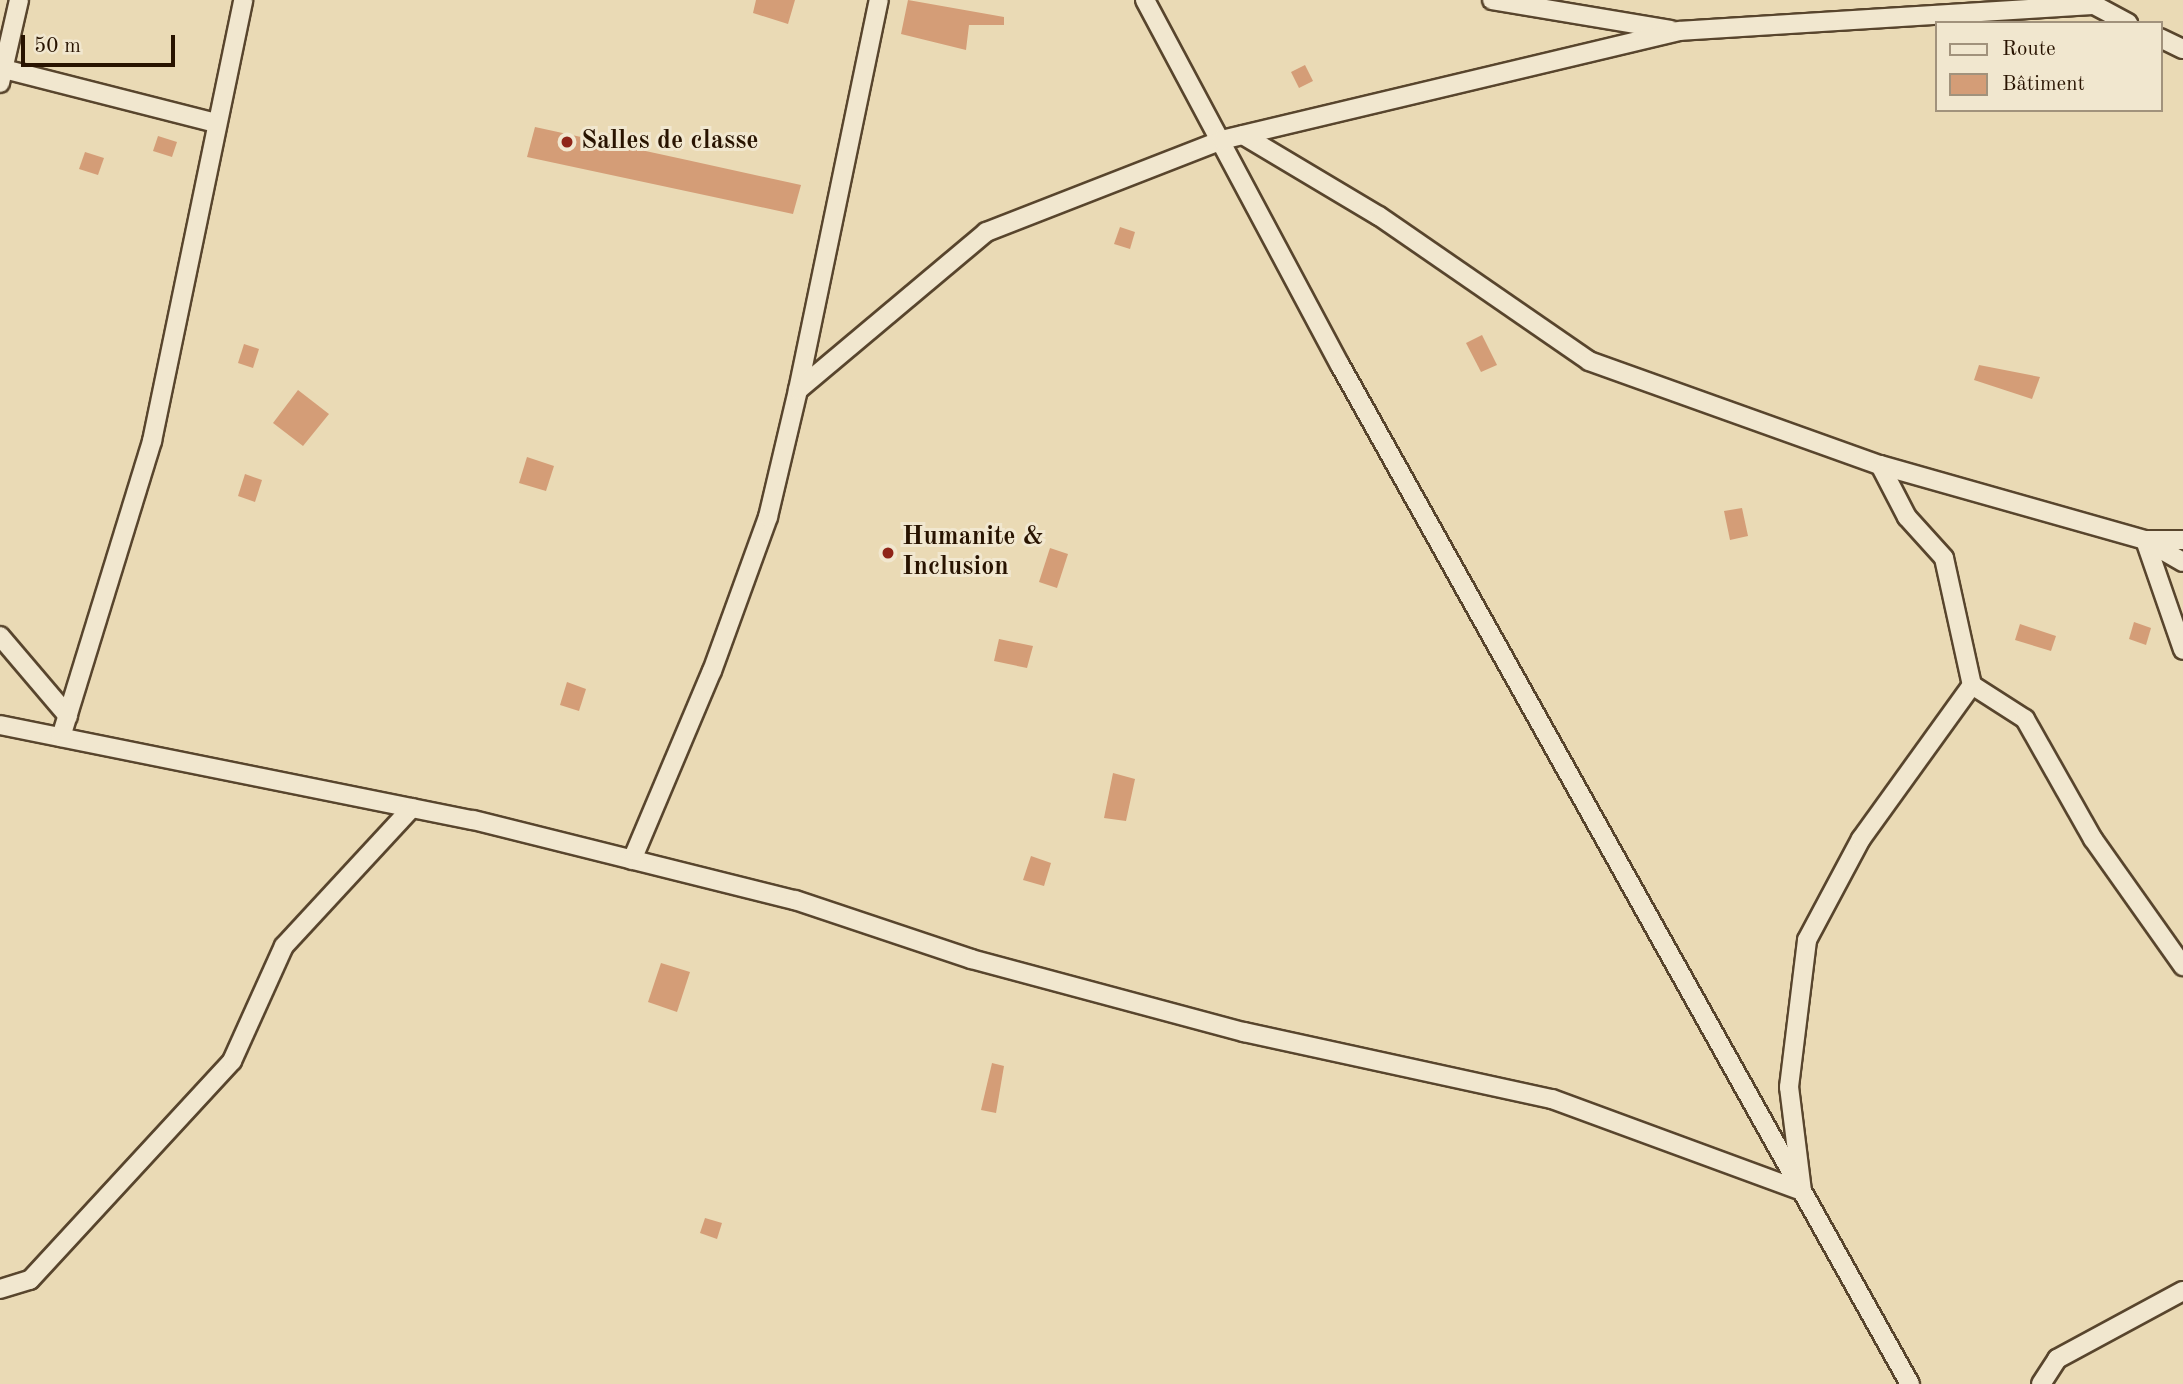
<!DOCTYPE html>
<meta charset="utf-8">
<style>
body{margin:0}
#map{position:relative;width:2183px;height:1384px;overflow:hidden;background:#eadab5;font-family:"Old Standard TT",serif}
div>[style]{position:absolute}
[style*='--x']{left:calc(var(--x)*1px);top:calc(var(--y)*1px);width:calc(var(--w)*1px);rotate:calc(var(--a)*1deg)}
.building>*{inset:0;background:#d49d77}
.roads{filter:drop-shadow(2px 0 #58452d) drop-shadow(-2px 0 #58452d) drop-shadow(0 2px #58452d) drop-shadow(0 -2px #58452d)}
.street>*{height:18px;margin:-9px;padding:0 9px;transform-origin:9px;border-radius:9px;background:#f1e7cf}
.dots>*{width:19px;height:19px;translate:-50% -50%;box-sizing:border-box;border:4px solid #f1e7cf;border-radius:50%}
span{translate:-50% -50%;white-space:nowrap;text-align:center;line-height:1.15;-webkit-text-stroke:6px #f1e7cf;paint-order:stroke}
.poi-label{font-size:26px;color:#281300;font-weight:700}
.left{translate:0 -50%;text-align:left}
.legend{position:absolute;left:1935px;top:21px;width:228px;height:91px;box-sizing:border-box;background:#f1e7cf;border:2px solid #a1927c;margin:0;padding:9px 12px;list-style:none;font-size:21px;color:#281300}
.legend li{display:flex;align-items:center;gap:14px;height:35px}
.legend b{width:35px;border:2px solid #a1927c}
.scale{position:absolute;left:21px;top:35px;width:154px;height:32px;box-sizing:border-box;border:4px solid #281300;border-top:0;padding-left:9px;font-size:21px;line-height:24px;white-space:nowrap;color:#281300;-webkit-text-stroke:5px #f1e7cf;paint-order:stroke}
</style>
<div id="map">
<div class="building">
<i style="clip-path:polygon(756px 0,795px 0,788px 24px,753px 13px)"></i>
<i style="clip-path:polygon(908px 0,1004px 17px,1004px 25px,969px 25px,966px 50px,901px 34px)"></i>
<i style="clip-path:polygon(1305px 65px,1313px 81px,1299px 88px,1291px 72px)"></i>
<i style="clip-path:polygon(535px 127px,687px 160px,801px 185px,793px 214px,527px 157px)"></i>
<i style="clip-path:polygon(158px 136px,177px 142px,172px 157px,153px 151px)"></i>
<i style="clip-path:polygon(85px 152px,104px 158px,98px 175px,79px 169px)"></i>
<i style="clip-path:polygon(1120px 227px,1135px 232px,1130px 249px,1114px 244px)"></i>
<i style="clip-path:polygon(1482px 335px,1497px 365px,1481px 372px,1466px 343px)"></i>
<i style="clip-path:polygon(244px 344px,259px 349px,253px 368px,238px 363px)"></i>
<i style="clip-path:polygon(1979px 365px,2040px 377px,2032px 399px,1974px 380px)"></i>
<i style="clip-path:polygon(298px 390px,329px 414px,303px 446px,273px 423px)"></i>
<i style="clip-path:polygon(527px 457px,554px 466px,546px 491px,519px 483px)"></i>
<i style="clip-path:polygon(245px 474px,262px 480px,255px 502px,238px 496px)"></i>
<i style="clip-path:polygon(1742px 508px,1748px 536px,1730px 540px,1724px 511px)"></i>
<i style="clip-path:polygon(1050px 548px,1068px 554px,1057px 588px,1039px 582px)"></i>
<i style="clip-path:polygon(2134px 622px,2151px 628px,2146px 645px,2129px 639px)"></i>
<i style="clip-path:polygon(2020px 624px,2056px 636px,2051px 651px,2015px 640px)"></i>
<i style="clip-path:polygon(999px 639px,1033px 646px,1027px 668px,994px 661px)"></i>
<i style="clip-path:polygon(567px 682px,586px 689px,579px 711px,560px 705px)"></i>
<i style="clip-path:polygon(1113px 773px,1135px 779px,1126px 821px,1104px 818px)"></i>
<i style="clip-path:polygon(1031px 856px,1051px 863px,1044px 886px,1023px 880px)"></i>
<i style="clip-path:polygon(661px 963px,690px 972px,677px 1012px,648px 1002px)"></i>
<i style="clip-path:polygon(992px 1063px,1004px 1066px,996px 1113px,981px 1110px)"></i>
<i style="clip-path:polygon(705px 1218px,722px 1223px,717px 1239px,700px 1233px)"></i>
</div>
<div class="roads">
<div class="street">
<i style="--x:1145;--y:0;--w:414;--a:61.9"></i>
<i style="--x:1340;--y:365;--w:1168;--a:60.78"></i>
<i style="--x:1492;--y:0;--w:181;--a:9.5"></i>
<i style="--x:2085;--y:0;--w:49;--a:28.1"></i>
<i style="--x:2160;--y:38;--w:25;--a:26"></i>
<i style="--x:0;--y:68;--w:223;--a:14.3"></i>
<i style="--x:0;--y:83;--w:85;--a:-77.1"></i>
<i style="--x:1243;--y:135;--w:158;--a:30.8"></i>
<i style="--x:1379;--y:216;--w:255;--a:34.6"></i>
<i style="--x:1589;--y:361;--w:309;--a:19.7"></i>
<i style="--x:1880;--y:465;--w:275;--a:15.8"></i>
<i style="--x:2145;--y:540;--w:38;--a:0"></i>
<i style="--x:798;--y:390;--w:398;--a:-78.3"></i>
<i style="--x:1880;--y:465;--w:59;--a:62.6"></i>
<i style="--x:1907;--y:517;--w:55;--a:47.9"></i>
<i style="--x:1944;--y:558;--w:130;--a:77.6"></i>
<i style="--x:1972;--y:685;--w:63;--a:32.7"></i>
<i style="--x:2025;--y:719;--w:138;--a:60.5"></i>
<i style="--x:2093;--y:839;--w:156;--a:54.7"></i>
<i style="--x:2145;--y:540;--w:116;--a:70.9"></i>
<i style="--x:2148;--y:542;--w:40;--a:29.7"></i>
<i style="--x:0;--y:636;--w:105;--a:49.6"></i>
<i style="--x:0;--y:725;--w:482;--a:11.4"></i>
<i style="--x:473;--y:820;--w:332;--a:14"></i>
<i style="--x:795;--y:900;--w:186;--a:18.5"></i>
<i style="--x:971;--y:959;--w:283;--a:15"></i>
<i style="--x:1244;--y:1032;--w:315;--a:12.3"></i>
<i style="--x:1552;--y:1099;--w:266;--a:20.2"></i>
<i style="--x:1802;--y:1191;--w:105;--a:-97.1"></i>
<i style="--x:1789;--y:1087;--w:148;--a:-83"></i>
<i style="--x:1807;--y:940;--w:115;--a:-61.9"></i>
<i style="--x:1861;--y:839;--w:190;--a:-54.2"></i>
<i style="--x:61;--y:737;--w:310;--a:-72.9"></i>
<i style="--x:152;--y:441;--w:450;--a:-78.3"></i>
<i style="--x:632;--y:860;--w:205;--a:-67.1"></i>
<i style="--x:712;--y:671;--w:164;--a:-70"></i>
<i style="--x:768;--y:517;--w:130;--a:-76.7"></i>
<i style="--x:798;--y:390;--w:246;--a:-40"></i>
<i style="--x:986;--y:232;--w:253;--a:-21.3"></i>
<i style="--x:1222;--y:140;--w:470;--a:-13.4"></i>
<i style="--x:1679;--y:31;--w:413;--a:-3.6"></i>
<i style="--x:0;--y:1289;--w:31;--a:-17"></i>
<i style="--x:30;--y:1280;--w:298;--a:-47.3"></i>
<i style="--x:232;--y:1061;--w:126;--a:-65.7"></i>
<i style="--x:284;--y:946;--w:188;--a:-47.2"></i>
<i style="--x:2041;--y:1384;--w:30;--a:-57"></i>
<i style="--x:2057;--y:1359;--w:143;--a:-28.4"></i>
</div>
</div>
<div class="dots">
<i style="left:567px;top:142px;background:#8f2418"></i>
<i style="left:888px;top:553px;background:#8f2418"></i>
</div>
<div class="poi-label">
<span class="left" style="left:581px;top:142px">Salles de classe</span>
<span class="left" style="left:902px;top:553px">Humanite &amp;<br>Inclusion</span>
</div>
<ul class="legend">
<li><b style="height:9px;background:#f1e7cf"></b>Route</li>
<li><b style="height:19px;background:#d49d77"></b>Bâtiment</li>
</ul>
<div class="scale">50 m</div>
</div>
